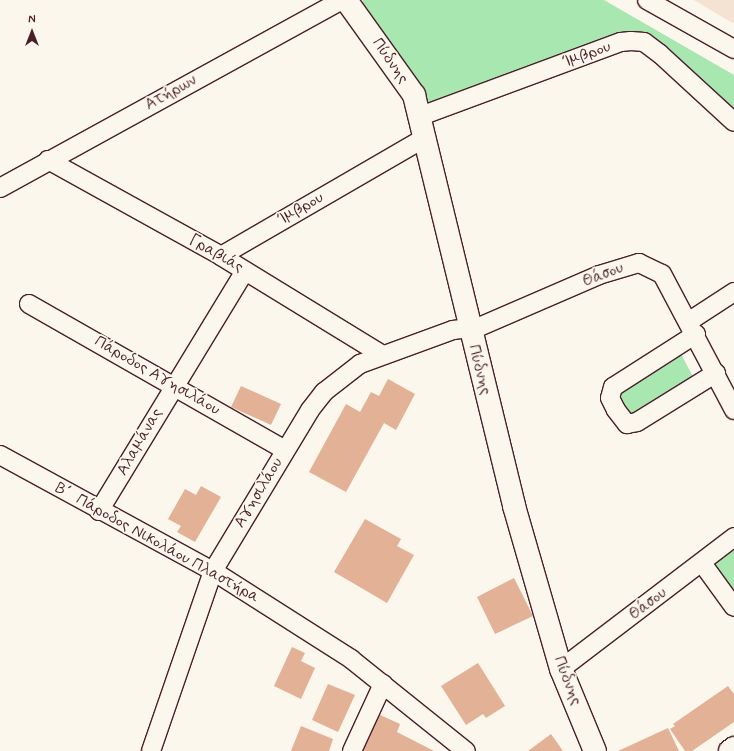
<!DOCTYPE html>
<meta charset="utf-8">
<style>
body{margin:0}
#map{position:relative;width:734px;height:751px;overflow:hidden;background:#fbf7ec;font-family:Mynerve,sans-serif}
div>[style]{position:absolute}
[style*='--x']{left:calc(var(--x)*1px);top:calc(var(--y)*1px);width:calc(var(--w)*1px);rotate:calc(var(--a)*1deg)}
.built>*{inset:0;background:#f4e2d2}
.green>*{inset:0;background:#a8e7af}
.building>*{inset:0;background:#e3b196}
.roads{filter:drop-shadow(1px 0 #4a1f2b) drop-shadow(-1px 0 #4a1f2b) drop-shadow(0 1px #4a1f2b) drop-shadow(0 -1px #4a1f2b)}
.street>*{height:18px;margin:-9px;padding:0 9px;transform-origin:9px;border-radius:9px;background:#fbf7ec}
.secondary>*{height:22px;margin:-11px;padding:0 11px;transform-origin:11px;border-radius:11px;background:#fbf7ec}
span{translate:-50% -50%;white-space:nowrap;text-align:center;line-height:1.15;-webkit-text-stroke:3.5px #fbf7ec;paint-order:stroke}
.street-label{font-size:16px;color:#4a1f2b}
.north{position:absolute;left:12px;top:12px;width:40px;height:40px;-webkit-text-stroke:3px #fbf7ec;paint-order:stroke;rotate:0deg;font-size:11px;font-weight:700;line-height:16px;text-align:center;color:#4a1f2b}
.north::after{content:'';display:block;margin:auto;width:14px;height:18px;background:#4a1f2b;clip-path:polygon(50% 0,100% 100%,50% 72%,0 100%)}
</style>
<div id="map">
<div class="built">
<i style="clip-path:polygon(694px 0,734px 0,734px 23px,729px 21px)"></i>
</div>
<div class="green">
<i style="clip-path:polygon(363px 0,604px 0,734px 75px,734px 122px,640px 36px,626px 32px,424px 110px,360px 9px)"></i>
<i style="clip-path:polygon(679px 350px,693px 377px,623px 420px,609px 394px)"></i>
<i style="clip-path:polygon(734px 548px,734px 606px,708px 568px)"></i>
</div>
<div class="building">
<i style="clip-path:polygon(388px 379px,415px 394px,396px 430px,384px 423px,346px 492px,309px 472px,346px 404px,360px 412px,371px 392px,379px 396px)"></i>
<i style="clip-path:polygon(241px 386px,281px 404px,271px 425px,231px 407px)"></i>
<i style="clip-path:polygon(201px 486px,221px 497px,195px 542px,177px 532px,181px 526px,168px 519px,185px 489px,196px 495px)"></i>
<i style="clip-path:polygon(365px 519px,401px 539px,397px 546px,414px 555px,387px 603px,334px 572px)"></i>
<i style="clip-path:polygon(514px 578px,533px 616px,495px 634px,477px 597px)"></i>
<i style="clip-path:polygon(292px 647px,305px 653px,301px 661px,315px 668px,301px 699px,274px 686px)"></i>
<i style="clip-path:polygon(478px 663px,505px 706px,486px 718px,483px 714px,466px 725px,441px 686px)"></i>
<i style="clip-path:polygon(328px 684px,355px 695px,338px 732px,312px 720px)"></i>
<i style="clip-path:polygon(728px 686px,734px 694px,734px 722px,692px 751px,685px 751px,670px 729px,675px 726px,673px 724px)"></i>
<i style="clip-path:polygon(378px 714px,400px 724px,397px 732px,434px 751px,361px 751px)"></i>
<i style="clip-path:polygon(301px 726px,333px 739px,329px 751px,291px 751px)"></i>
<i style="clip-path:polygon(668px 728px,679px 751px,618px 751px)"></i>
<i style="clip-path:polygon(551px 734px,563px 751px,528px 751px)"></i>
</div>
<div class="roads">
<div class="street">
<i style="--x:647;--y:0;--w:100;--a:29.4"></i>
<i style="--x:418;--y:117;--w:216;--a:-20.3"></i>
<i style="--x:621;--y:42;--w:10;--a:-6"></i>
<i style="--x:631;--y:41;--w:13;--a:4"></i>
<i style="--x:644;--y:42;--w:20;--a:37"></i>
<i style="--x:660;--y:54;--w:100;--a:42.6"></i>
<i style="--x:48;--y:160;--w:198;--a:29"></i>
<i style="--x:221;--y:256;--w:188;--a:31.5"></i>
<i style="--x:0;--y:188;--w:390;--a:-28.8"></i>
<i style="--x:221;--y:256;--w:233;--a:-30.1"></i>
<i style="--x:29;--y:304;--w:295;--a:29.7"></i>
<i style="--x:688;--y:322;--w:55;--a:-33.1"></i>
<i style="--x:696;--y:334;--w:98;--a:147.4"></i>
<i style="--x:613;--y:387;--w:11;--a:105"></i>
<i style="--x:610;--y:398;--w:13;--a:63"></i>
<i style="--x:616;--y:410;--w:18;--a:52"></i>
<i style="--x:627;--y:424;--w:10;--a:-11"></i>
<i style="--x:637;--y:422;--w:93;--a:-31.8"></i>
<i style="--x:0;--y:455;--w:243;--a:28.6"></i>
<i style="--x:213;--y:571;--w:164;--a:32.5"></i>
<i style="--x:351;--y:659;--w:147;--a:38.7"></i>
<i style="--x:99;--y:511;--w:281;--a:-58.7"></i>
<i style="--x:702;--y:563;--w:54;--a:54"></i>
<i style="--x:561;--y:669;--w:218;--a:-37.3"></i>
<i style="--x:151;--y:751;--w:190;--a:-71"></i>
<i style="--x:213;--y:571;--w:188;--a:-58.9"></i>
<i style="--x:310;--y:410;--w:23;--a:-52"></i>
<i style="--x:324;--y:392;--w:46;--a:-37.9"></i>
<i style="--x:360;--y:364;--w:99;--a:-20.1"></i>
<i style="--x:453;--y:330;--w:26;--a:-7"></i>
<i style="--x:479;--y:327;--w:131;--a:-23.4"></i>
<i style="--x:599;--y:275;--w:42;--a:-16.7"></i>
<i style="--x:639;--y:263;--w:25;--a:26"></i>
<i style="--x:662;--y:274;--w:154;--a:62.1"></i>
<i style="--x:352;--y:751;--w:74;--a:-65.2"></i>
</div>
<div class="secondary">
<i style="--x:346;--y:0;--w:117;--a:54.4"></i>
<i style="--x:414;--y:95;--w:423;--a:76.3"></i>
<i style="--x:514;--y:506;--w:170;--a:73.9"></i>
<i style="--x:561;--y:669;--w:89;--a:67.5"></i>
<i style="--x:730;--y:751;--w:5;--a:-37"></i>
</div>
</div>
<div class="street-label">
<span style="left:587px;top:55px;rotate:-20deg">Ίμβρου</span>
<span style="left:390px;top:61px;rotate:55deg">Πύδνης</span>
<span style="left:171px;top:93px;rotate:-29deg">Ατήρων</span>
<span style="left:301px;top:209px;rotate:-30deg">Ίμβρου</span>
<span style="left:216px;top:254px;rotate:30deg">Γραβιάς</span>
<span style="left:603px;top:275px;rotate:-21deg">Θάσου</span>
<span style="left:479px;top:370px;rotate:76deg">Πύδνης</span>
<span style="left:157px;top:376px;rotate:30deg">Πάροδος Αγησιλάου</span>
<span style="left:140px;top:442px;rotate:-60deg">Αλαμάνας</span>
<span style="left:259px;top:493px;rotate:-59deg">Αγησιλάου</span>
<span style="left:157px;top:543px;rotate:29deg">Β΄ Πάροδος Νικολάου Πλαστήρα</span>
<span style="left:648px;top:604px;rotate:-37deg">Θάσου</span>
<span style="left:567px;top:681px;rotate:69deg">Πύδνης</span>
</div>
<div class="north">N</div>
</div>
